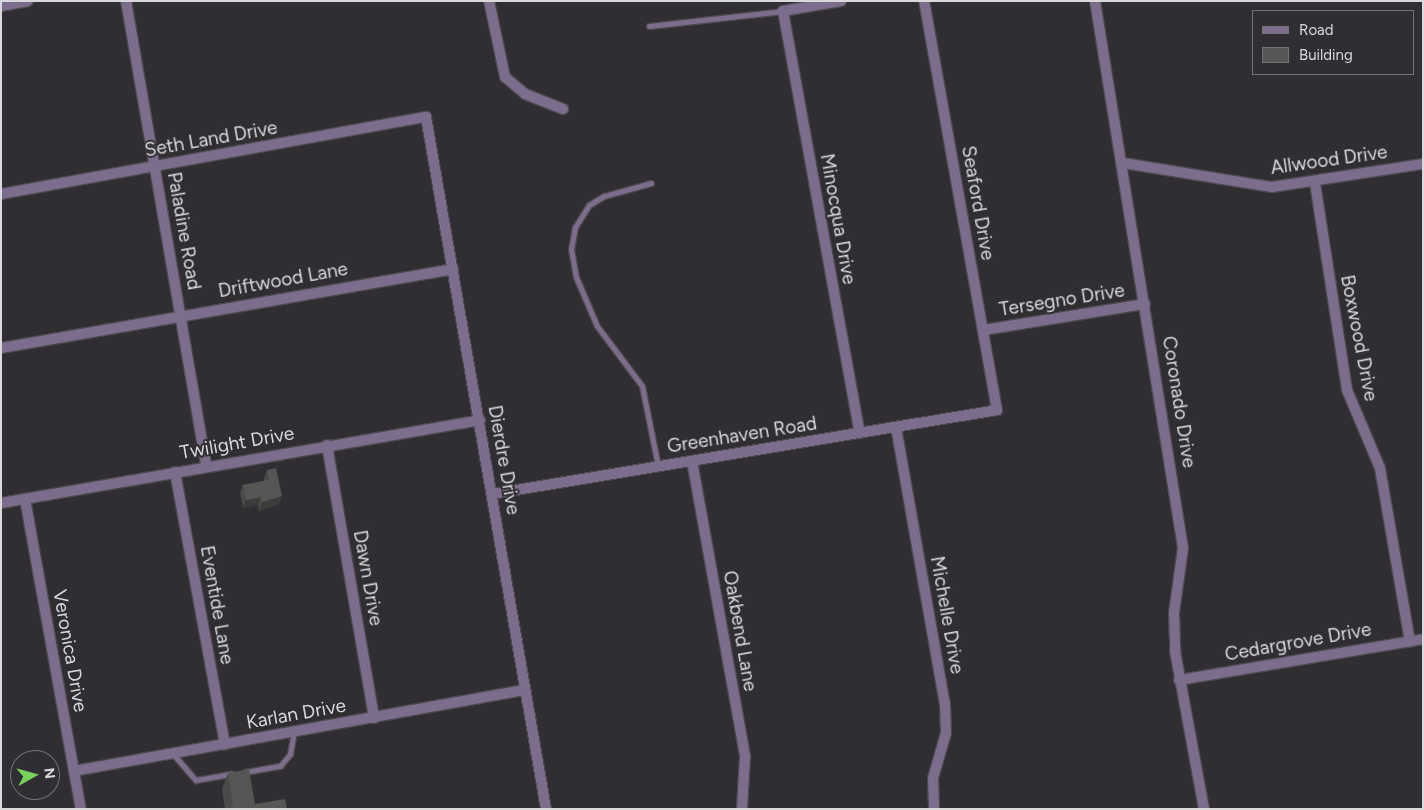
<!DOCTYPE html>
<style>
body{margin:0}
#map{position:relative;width:1424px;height:810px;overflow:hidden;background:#302e32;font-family:Figtree,sans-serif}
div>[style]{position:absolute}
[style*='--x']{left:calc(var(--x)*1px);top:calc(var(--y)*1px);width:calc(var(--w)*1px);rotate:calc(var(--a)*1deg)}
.roads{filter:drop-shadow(1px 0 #4b494d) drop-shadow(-1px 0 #4b494d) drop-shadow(0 1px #4b494d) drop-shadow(0 -1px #4b494d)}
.lane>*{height:5px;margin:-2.5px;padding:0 2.5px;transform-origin:2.5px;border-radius:2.5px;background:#7c6d8c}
.street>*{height:10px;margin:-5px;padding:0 5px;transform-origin:5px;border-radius:5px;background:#7c6d8c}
.wall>*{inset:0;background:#484b47}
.shaded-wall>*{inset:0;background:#3b3d3a}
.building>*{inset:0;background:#545753}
span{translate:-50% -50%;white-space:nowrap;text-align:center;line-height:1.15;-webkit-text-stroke:4px #302e32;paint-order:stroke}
.street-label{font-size:19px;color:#d9d8da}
.frame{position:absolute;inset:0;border:2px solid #d9d8da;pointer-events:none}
.legend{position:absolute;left:1252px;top:10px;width:162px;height:65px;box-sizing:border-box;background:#302e32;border:1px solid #747275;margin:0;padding:6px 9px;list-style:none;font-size:15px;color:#d9d8da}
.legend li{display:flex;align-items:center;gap:10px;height:25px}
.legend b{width:25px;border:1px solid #747275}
.north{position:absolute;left:10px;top:750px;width:50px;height:50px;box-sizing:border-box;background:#302e32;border:1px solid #747275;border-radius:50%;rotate:83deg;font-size:14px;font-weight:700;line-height:20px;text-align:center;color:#d9d8da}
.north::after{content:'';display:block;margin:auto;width:18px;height:22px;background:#78d158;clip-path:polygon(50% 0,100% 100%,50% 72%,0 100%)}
</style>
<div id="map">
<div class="roads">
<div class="lane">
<i style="--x:649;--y:26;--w:135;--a:-6.4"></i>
<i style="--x:651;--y:183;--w:49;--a:164.5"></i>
<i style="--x:604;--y:196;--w:17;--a:149"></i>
<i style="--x:589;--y:205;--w:26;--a:122"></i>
<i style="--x:575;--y:227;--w:22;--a:100"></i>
<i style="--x:571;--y:249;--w:28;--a:80"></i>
<i style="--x:576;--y:277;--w:53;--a:66.8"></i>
<i style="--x:597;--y:326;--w:75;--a:53.1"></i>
<i style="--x:642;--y:386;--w:82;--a:78.7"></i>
<i style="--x:173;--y:754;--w:35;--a:49"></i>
<i style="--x:196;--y:780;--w:36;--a:-10"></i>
<i style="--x:245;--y:772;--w:36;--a:-10"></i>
<i style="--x:280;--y:766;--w:16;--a:-50"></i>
<i style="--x:290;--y:754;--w:22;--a:-80"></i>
</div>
<div class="street">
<i style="--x:126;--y:1;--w:472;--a:80.2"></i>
<i style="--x:489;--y:1;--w:78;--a:78.1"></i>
<i style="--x:505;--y:77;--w:26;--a:40"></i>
<i style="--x:525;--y:94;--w:41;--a:21.5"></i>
<i style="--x:841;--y:1;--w:59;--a:170.2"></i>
<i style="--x:783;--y:11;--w:429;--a:79.7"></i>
<i style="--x:1095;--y:1;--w:554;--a:80.86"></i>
<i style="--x:1183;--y:548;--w:66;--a:97.9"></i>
<i style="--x:1174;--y:613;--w:38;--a:88"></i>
<i style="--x:1175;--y:651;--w:161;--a:79.6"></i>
<i style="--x:1;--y:6;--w:27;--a:-10"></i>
<i style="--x:1123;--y:163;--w:151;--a:9.2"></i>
<i style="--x:1272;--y:187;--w:153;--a:-8.7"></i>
<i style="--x:1315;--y:183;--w:209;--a:81.2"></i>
<i style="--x:1347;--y:390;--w:85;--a:67.1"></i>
<i style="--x:1380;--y:468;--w:176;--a:80.2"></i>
<i style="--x:1;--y:194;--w:432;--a:-10.3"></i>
<i style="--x:426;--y:117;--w:702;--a:80.16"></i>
<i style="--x:984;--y:330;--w:163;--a:-9.2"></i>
<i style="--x:1;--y:348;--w:459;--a:-9.9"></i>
<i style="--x:896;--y:427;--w:281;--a:80"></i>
<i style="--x:945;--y:704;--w:29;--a:88"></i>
<i style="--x:946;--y:733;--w:47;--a:106.1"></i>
<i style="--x:933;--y:778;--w:31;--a:88"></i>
<i style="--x:327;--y:445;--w:277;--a:80.2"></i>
<i style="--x:692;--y:461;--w:301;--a:79.8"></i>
<i style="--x:745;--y:757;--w:52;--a:93.3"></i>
<i style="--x:175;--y:472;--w:277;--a:79.6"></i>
<i style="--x:492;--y:494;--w:512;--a:-9.44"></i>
<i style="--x:997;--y:410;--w:415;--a:-100.1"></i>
<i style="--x:25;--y:499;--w:315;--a:79.8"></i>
<i style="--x:1;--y:503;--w:486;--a:-9.8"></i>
<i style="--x:1179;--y:680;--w:247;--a:-9.5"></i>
<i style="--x:74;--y:771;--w:458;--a:-10.2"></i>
</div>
</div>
<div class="wall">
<i style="clip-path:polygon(267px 470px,279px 504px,259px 511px,258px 505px,243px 508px,240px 493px,243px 485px,264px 481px,264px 478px)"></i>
<i style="clip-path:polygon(228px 773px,255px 804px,225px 809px,222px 789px)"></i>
</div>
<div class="shaded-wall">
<i style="clip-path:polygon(282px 496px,279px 504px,259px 511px,262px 502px)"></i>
<i style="clip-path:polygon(261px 497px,258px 505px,243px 508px,246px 500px)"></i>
</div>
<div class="building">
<i style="clip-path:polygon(276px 468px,282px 496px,262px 502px,261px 497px,246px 500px,243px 485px,269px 480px,267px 470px)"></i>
<i style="clip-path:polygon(249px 769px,255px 804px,285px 799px,287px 809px,225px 809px,233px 807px,228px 773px)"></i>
</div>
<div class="street-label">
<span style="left:211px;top:139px;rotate:-10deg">Seth Land Drive</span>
<span style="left:1329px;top:160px;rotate:-8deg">Allwood Drive</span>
<span style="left:978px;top:203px;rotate:80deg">Seaford Drive</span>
<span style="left:838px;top:219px;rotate:80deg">Minocqua Drive</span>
<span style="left:184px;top:231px;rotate:80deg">Paladine Road</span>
<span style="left:283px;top:280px;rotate:-10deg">Driftwood Lane</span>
<span style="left:1062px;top:300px;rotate:-9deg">Tersegno Drive</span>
<span style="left:1359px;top:338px;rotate:79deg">Boxwood Drive</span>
<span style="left:1179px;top:402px;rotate:81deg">Coronado Drive</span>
<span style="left:742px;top:435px;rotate:-9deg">Greenhaven Road</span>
<span style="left:237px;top:443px;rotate:-10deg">Twilight Drive</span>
<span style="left:504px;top:460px;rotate:80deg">Dierdre Drive</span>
<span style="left:368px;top:578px;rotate:80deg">Dawn Drive</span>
<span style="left:217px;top:605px;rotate:80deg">Eventide Lane</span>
<span style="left:947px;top:615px;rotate:80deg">Michelle Drive</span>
<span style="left:740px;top:631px;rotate:80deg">Oakbend Lane</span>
<span style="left:1298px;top:642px;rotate:-10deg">Cedargrove Drive</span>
<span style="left:70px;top:651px;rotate:80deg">Veronica Drive</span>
<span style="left:296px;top:714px;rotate:-10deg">Karlan Drive</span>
</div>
<div class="frame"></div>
<ul class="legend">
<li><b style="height:6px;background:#7c6d8c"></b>Road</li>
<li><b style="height:14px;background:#545753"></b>Building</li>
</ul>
<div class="north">N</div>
</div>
